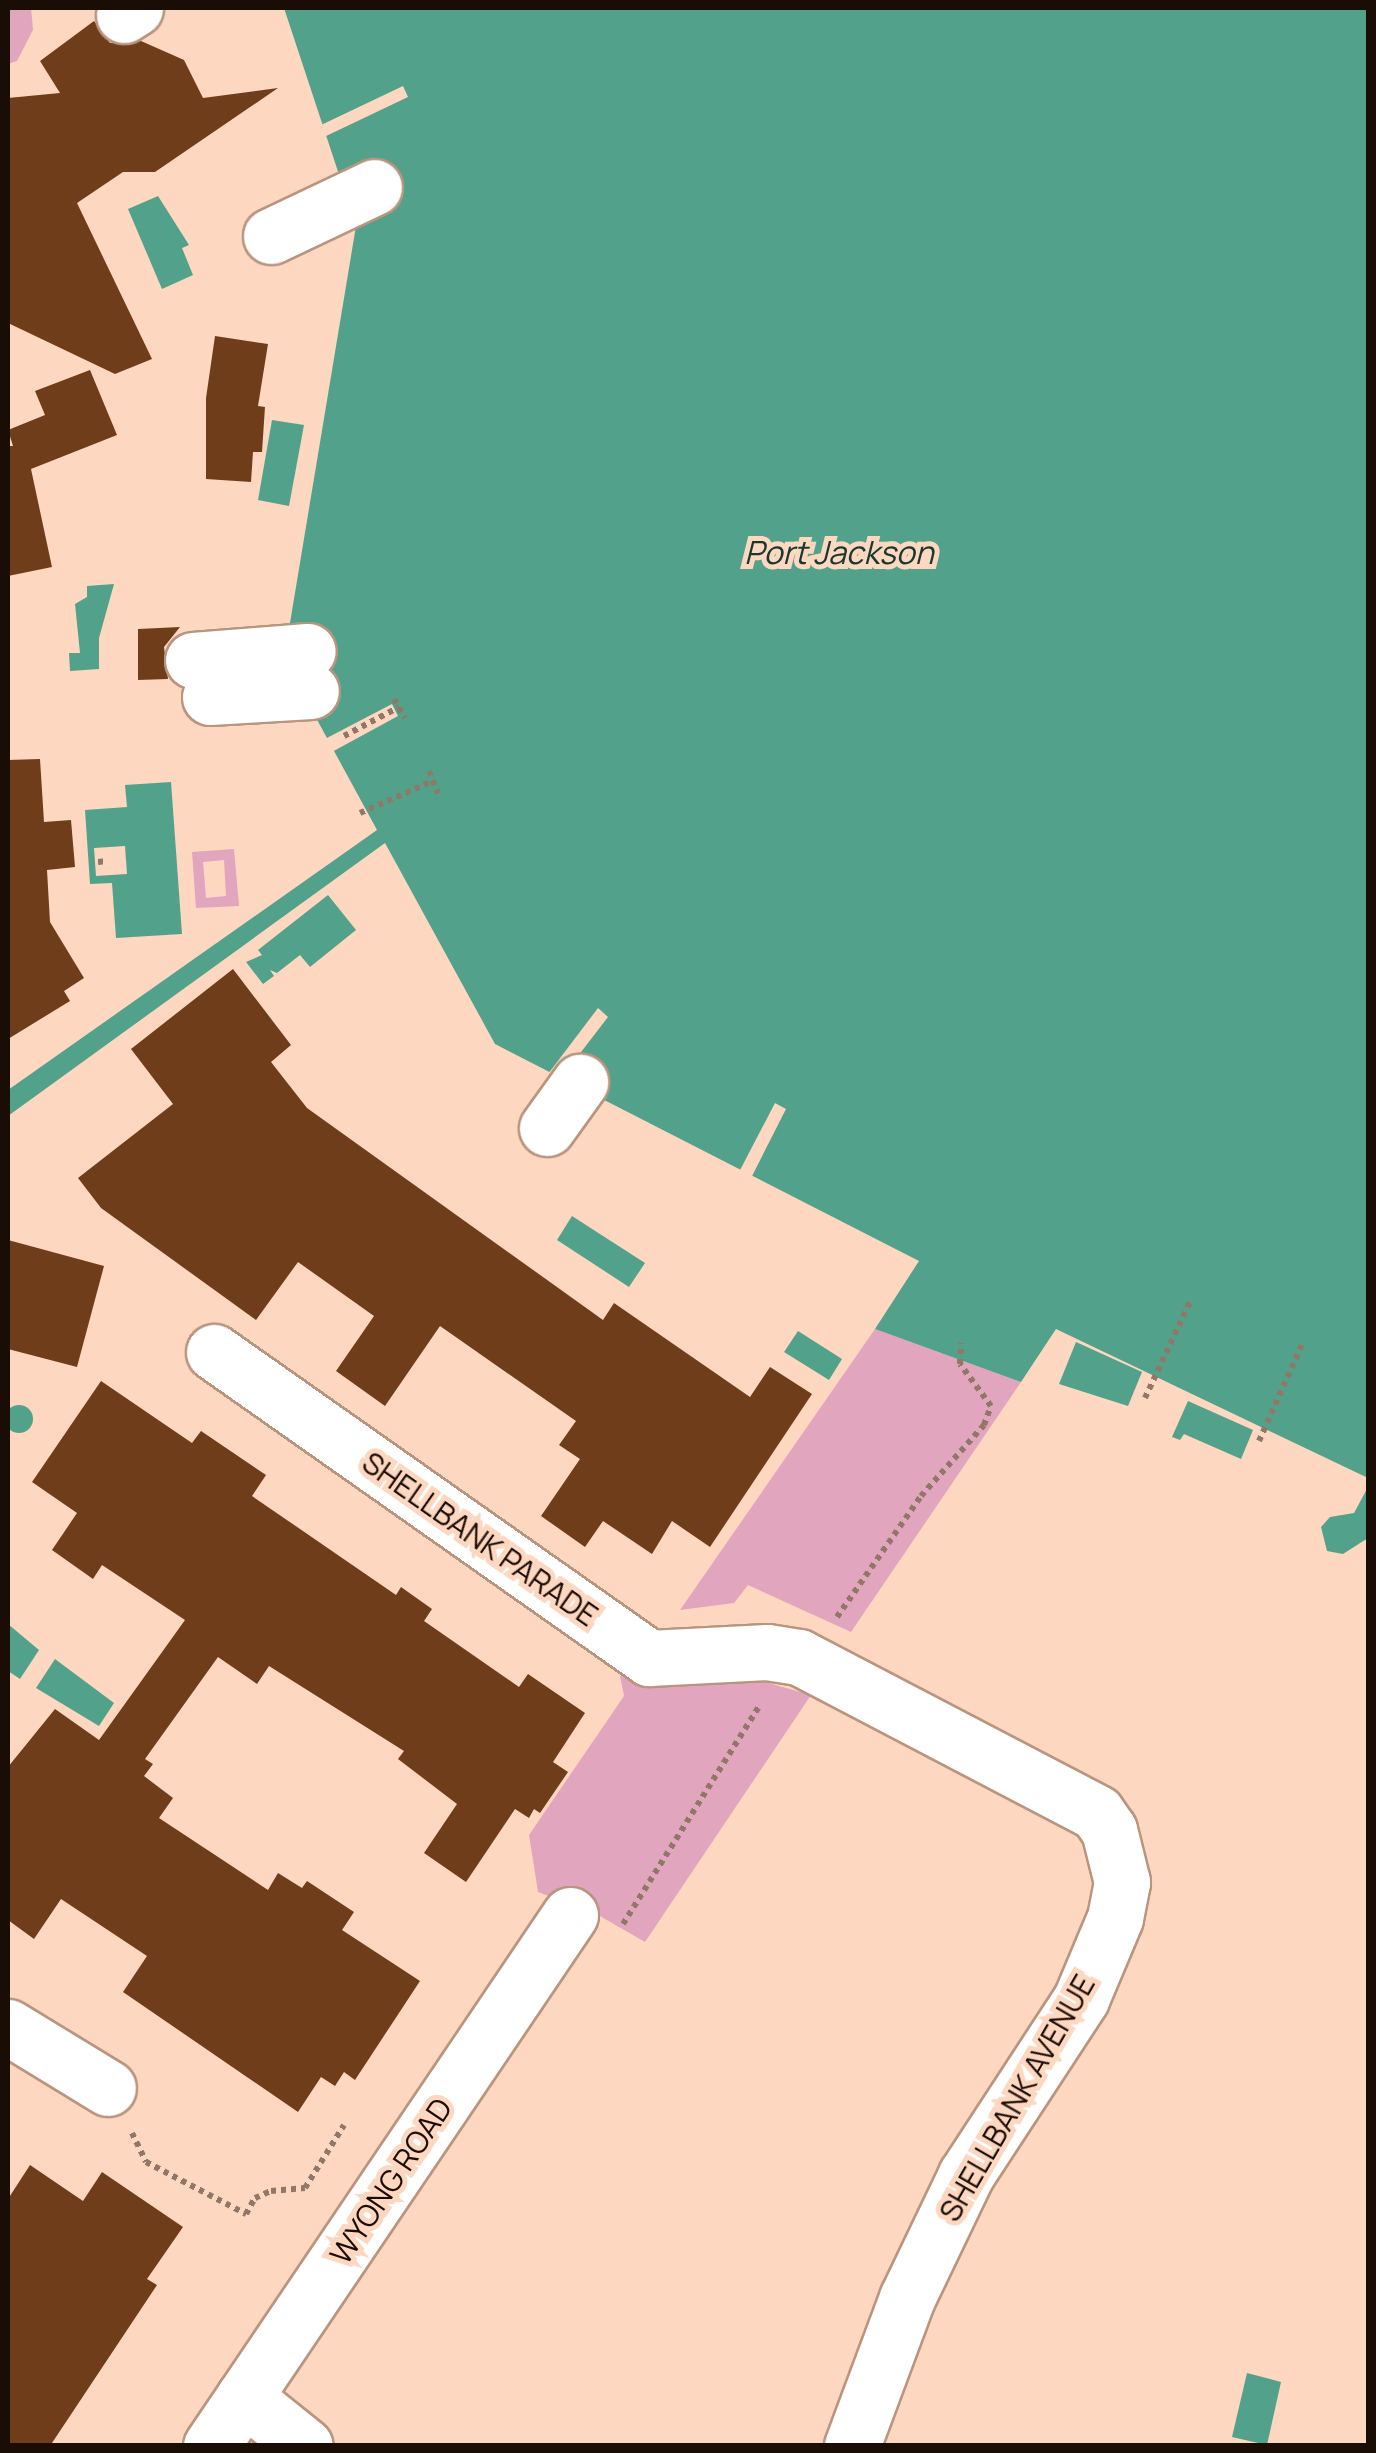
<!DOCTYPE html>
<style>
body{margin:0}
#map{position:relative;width:1376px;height:2453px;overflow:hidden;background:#fdd7bf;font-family:Manrope,sans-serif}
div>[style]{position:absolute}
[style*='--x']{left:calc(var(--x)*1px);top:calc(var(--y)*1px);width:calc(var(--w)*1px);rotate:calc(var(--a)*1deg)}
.green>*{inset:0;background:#e2a5be}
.water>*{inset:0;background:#52a18a}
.round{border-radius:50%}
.pier>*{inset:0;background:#fdd7bf}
.building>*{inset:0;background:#703d1a}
.path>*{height:6px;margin-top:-3px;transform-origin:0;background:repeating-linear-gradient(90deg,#917767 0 5px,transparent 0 10px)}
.roads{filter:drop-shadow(2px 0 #b9957f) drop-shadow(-2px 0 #b9957f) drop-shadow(0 2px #b9957f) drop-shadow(0 -2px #b9957f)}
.minor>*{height:55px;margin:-27.5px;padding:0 27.5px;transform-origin:27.5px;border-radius:27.5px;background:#fff}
span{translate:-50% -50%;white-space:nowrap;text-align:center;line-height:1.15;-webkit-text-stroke:10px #fdd7bf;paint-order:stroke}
.street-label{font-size:30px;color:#1a0d06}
.water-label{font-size:32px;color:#15392f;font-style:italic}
.frame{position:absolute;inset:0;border:10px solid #1a0d06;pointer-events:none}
</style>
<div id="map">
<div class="green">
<i style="clip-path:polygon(8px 8px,31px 8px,33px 30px,17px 61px,8px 64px)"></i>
<i style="clip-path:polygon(evenodd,234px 849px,239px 906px,196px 908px,192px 852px,234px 849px,224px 860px,226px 896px,206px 898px,203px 862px,224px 860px)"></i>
<i style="clip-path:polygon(875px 1329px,1021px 1382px,851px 1632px,748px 1585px,734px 1603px,680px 1610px)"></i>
<i style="clip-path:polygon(620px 1676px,696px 1685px,765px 1682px,811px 1695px,645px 1942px,593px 1912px,538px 1892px,529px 1835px,624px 1696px)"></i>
</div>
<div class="water">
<i style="clip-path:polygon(284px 8px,1368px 8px,1368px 1478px,1056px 1329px,1021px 1382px,875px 1329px,919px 1261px,495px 1044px,385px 843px,8px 1116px,8px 1090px,377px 830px,284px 659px,356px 226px)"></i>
<i style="clip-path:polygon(158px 196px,189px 245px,182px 248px,193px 275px,162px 289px,128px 209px)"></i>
<i style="clip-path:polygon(272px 420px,304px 425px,289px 506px,258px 500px)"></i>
<i style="clip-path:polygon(114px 584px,99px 638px,99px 669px,70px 671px,69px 653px,80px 653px,75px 604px,87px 597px,87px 586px)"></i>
<i style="clip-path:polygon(evenodd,171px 782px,182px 934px,116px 938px,112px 883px,90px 884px,85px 810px,127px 807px,125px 785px,171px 782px,125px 846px,127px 874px,96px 876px,94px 848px,125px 846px)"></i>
<i style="clip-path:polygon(328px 895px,356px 930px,310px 967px,300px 955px,277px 973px,270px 970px,274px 976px,263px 984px,246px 962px,262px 955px,258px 950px)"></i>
<i style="clip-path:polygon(572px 1216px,645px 1263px,629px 1287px,557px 1240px)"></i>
<i style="clip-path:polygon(798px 1331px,842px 1359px,829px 1380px,784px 1352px)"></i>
<i style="clip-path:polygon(1076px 1342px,1142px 1372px,1128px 1406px,1059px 1384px)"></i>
<i style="clip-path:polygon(1188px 1401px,1253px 1430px,1241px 1459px,1184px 1434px,1180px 1440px,1172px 1437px)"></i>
<i class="round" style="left:5px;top:1405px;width:28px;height:28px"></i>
<i style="clip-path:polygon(1368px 1487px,1368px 1538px,1343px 1554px,1327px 1551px,1321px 1527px,1330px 1517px,1354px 1513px)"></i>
<i style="clip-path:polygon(8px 1624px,39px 1650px,20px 1679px,8px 1671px)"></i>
<i style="clip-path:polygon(55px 1659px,114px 1703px,99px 1726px,36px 1688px)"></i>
<i style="clip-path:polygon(1247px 2373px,1281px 2382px,1267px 2445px,1232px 2437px)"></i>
</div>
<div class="pier">
<i style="clip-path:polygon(403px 86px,408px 97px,324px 137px,319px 126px)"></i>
<i style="clip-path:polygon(392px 704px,398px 716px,330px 753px,323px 740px)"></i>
<i style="clip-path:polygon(598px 1008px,608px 1017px,558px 1082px,548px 1074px)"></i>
<i style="clip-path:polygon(775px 1103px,786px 1109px,750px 1180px,738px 1174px)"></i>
</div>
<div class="building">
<i style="clip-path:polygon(94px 21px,110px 43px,141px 41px,184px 60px,203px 98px,278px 88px,155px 172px,123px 172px,77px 203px,152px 359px,115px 374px,8px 323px,8px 98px,60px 93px,40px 61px)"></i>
<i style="clip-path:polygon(215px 336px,268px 344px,258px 406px,265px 407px,262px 452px,253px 452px,251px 482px,206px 479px,206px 398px)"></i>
<i style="clip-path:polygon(90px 370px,117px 435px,31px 469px,52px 567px,8px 576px,8px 446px,13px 446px,8px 430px,45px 415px,35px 391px)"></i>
<i style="clip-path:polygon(180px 627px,164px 647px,168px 679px,138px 680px,138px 629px)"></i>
<i style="clip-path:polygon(40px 759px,44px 822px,71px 820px,75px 867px,47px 870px,50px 922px,84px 978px,64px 991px,70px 1001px,8px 1039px,8px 760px)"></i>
<i style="clip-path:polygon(233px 969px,291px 1045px,271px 1062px,307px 1108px,603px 1320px,614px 1303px,750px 1397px,770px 1367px,812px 1394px,710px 1547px,672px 1521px,652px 1554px,603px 1521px,585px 1547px,541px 1516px,580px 1459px,559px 1445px,576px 1421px,440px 1326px,385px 1406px,336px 1371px,374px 1316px,298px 1262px,256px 1320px,101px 1208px,78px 1178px,173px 1104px,131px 1049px)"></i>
<i style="clip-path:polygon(8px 1240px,104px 1266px,77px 1367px,8px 1349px)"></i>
<i style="clip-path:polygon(101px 1381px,192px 1443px,201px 1431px,266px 1475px,252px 1496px,396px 1595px,401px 1587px,432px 1609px,424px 1621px,519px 1687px,528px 1674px,585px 1713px,553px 1762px,568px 1772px,540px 1813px,534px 1809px,529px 1818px,515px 1809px,466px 1882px,424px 1853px,457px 1804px,398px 1759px,404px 1751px,269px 1666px,257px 1684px,218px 1657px,145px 1759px,153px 1764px,144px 1776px,173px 1798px,159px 1818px,268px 1890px,278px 1873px,302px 1888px,307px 1881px,354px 1912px,342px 1930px,420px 1981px,355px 2080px,344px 2072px,335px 2086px,321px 2077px,298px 2112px,123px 1992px,147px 1956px,61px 1899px,34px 1939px,8px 1920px,8px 1767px,55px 1709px,99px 1740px,185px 1620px,102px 1565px,93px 1579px,52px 1550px,77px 1513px,32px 1482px)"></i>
<i style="clip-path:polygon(30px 2165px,83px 2201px,102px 2172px,183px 2227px,147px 2279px,157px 2285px,50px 2446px,8px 2446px,8px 2199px)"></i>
</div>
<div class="path">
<i style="--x:394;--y:699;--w:22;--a:60"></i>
<i style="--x:344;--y:736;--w:62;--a:-27.8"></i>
<i style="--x:429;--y:771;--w:24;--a:68"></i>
<i style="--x:360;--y:813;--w:80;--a:-23.7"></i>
<i style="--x:98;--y:862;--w:9;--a:-6"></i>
<i style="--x:1145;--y:1398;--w:108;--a:-64.9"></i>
<i style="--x:1259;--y:1441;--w:108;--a:-66"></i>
<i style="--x:837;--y:1617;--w:147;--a:-55.2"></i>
<i style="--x:921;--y:1496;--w:95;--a:-48.4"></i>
<i style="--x:984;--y:1425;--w:20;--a:-70"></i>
<i style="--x:991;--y:1406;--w:52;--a:-126.4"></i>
<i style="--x:960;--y:1364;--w:21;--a:-87"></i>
<i style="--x:623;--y:1924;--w:257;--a:-58"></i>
<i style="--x:132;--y:2133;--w:32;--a:64"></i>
<i style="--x:146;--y:2162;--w:113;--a:27.5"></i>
<i style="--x:246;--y:2214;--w:18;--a:-61"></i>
<i style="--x:255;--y:2198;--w:17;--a:-24"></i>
<i style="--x:271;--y:2191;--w:34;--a:-5"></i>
<i style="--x:305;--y:2188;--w:74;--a:-58.2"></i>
</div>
<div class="roads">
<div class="minor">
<i style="--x:124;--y:15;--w:13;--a:-32"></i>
<i style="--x:271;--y:236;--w:114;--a:-25.4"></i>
<i style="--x:193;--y:660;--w:115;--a:-4.5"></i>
<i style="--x:210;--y:697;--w:101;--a:-3.4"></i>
<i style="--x:547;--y:1128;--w:57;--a:-54.3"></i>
<i style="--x:214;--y:1352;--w:532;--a:35.12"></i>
<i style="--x:649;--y:1658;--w:118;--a:-2.9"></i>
<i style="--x:767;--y:1652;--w:32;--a:9"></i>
<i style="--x:799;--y:1657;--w:336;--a:27.6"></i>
<i style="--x:1097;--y:1813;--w:21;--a:55"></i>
<i style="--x:1109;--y:1830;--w:54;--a:76"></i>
<i style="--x:1122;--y:1882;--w:37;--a:101"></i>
<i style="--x:1115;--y:1918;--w:88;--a:112.8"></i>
<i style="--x:1081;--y:1999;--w:210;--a:123.2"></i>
<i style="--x:966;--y:2175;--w:136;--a:115.6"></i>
<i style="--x:907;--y:2298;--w:158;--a:110.4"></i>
<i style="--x:8;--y:2027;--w:117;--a:31.4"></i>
<i style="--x:244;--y:2397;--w:78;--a:38.8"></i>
<i style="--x:211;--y:2446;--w:641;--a:-55.94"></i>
</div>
</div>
<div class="street-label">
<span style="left:480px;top:1539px;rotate:35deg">SHELLBANK PARADE</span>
<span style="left:1017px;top:2098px;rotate:-60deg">SHELLBANK AVENUE</span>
<span style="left:391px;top:2181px;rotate:-56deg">WYONG ROAD</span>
</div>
<div class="water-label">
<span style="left:839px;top:552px">Port Jackson</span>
</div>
<div class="frame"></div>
</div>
